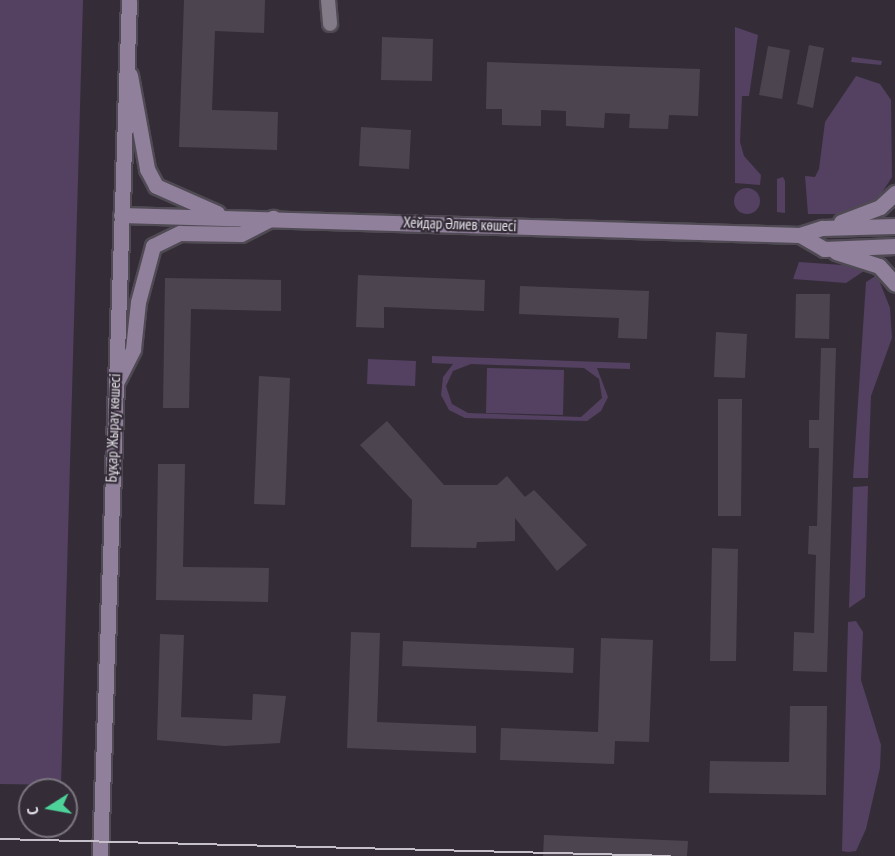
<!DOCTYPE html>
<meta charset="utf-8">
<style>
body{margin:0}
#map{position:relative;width:895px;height:856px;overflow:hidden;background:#342d38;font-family:"PT Sans Narrow",sans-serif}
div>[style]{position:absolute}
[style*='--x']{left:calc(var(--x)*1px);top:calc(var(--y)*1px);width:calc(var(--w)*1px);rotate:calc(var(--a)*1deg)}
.green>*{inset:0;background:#544060}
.round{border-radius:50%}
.building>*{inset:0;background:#4c4550}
.roads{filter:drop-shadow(2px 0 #4f4a53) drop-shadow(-2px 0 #4f4a53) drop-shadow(0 2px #4f4a53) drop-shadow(0 -2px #4f4a53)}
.street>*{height:14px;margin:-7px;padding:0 7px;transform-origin:7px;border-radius:7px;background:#837b88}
.secondary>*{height:15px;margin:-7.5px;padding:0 7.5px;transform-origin:7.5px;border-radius:7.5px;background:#90809b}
.tram>*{height:1.5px;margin:-0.75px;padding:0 0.75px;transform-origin:0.75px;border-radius:0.75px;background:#c5c0c9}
span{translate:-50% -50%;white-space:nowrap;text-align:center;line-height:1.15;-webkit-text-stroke:4.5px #342d38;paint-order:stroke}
.street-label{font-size:15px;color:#e4e0e8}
.north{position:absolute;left:18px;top:778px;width:60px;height:60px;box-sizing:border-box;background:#342d38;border:2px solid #7a757e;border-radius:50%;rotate:259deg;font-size:16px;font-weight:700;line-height:24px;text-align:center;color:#e4e0e8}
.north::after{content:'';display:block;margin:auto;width:21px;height:27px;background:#4dd39a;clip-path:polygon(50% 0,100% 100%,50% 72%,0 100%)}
</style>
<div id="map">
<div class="green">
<i style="clip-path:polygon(0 0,83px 0,61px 785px,0 784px)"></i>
<i style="clip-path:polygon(735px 27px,758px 35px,749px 96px,742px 96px,740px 142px,744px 156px,761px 175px,760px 185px,735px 183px)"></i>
<i style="clip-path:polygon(852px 57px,882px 61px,881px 65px,851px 62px)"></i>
<i style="clip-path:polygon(856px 76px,880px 84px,891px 100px,892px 177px,876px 202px,847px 214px,808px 214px,805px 176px,815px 177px,819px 169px,825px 122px)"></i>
<i style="clip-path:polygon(783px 177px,785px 181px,785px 213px,777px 212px,777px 179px)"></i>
<i class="round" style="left:734px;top:188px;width:26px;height:26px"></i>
<i style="clip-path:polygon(799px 262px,857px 266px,867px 269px,846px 283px,793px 279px)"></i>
<i style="clip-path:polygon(877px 275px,890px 308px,892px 338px,871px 396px,868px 478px,853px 478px,866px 282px)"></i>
<i style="clip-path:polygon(evenodd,432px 356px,630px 363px,630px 369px,597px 368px,608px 397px,601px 411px,587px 421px,465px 418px,449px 410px,441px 395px,443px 377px,453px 364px,432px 363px,432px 356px,471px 364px,584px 368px,599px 379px,602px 398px,581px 417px,468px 413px,452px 404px,446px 386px,453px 371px,471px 364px)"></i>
<i style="clip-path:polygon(368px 359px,416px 361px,415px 386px,367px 384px)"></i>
<i style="clip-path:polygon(487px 368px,564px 370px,563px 415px,486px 413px)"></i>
<i style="clip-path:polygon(868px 486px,865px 597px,849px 608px,853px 487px)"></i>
<i style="clip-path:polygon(856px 621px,863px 632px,861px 680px,881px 745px,880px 768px,866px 829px,856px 851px,848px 852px,842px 851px,848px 622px)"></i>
</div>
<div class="building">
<i style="clip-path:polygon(184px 0,265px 0,264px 33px,215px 31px,212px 110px,278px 112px,277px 150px,179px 147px)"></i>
<i style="clip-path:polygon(382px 37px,433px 39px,432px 81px,381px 80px)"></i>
<i style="clip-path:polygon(809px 45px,824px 48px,813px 108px,797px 104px)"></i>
<i style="clip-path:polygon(768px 46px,790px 50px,782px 99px,759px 95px)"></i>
<i style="clip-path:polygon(487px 62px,700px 69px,698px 116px,669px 115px,668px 129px,629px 128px,630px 114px,605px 113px,604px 128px,566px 126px,566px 111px,541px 110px,541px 126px,502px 125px,502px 109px,486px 109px)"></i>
<i style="clip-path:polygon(361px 127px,411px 130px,409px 169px,359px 166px)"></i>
<i style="clip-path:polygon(358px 275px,485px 280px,484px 311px,384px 307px,384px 328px,356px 327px)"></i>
<i style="clip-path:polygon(165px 278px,281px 280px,281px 311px,191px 309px,189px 408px,163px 408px)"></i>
<i style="clip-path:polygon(520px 286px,649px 291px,647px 339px,618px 338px,619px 318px,519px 314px)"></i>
<i style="clip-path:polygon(796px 294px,830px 294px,829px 339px,795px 338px)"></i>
<i style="clip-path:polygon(716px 332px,747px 334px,745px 378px,714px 377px)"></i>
<i style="clip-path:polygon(821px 348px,836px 348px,827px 672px,793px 671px,794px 632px,814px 633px,816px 555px,808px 554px,809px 526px,817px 526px,819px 448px,809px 448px,809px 420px,819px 420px)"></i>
<i style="clip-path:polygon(259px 376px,290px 378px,285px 505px,254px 504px)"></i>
<i style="clip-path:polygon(718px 399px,742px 399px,741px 516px,718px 516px)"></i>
<i style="clip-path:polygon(387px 421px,444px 485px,497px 485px,507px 476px,525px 497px,534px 490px,587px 545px,557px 571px,515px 518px,515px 541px,477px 542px,476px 548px,411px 547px,412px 500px,360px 445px)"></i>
<i style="clip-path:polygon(158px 464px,185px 464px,183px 567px,269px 568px,268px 602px,156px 600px)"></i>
<i style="clip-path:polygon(712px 548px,738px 549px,736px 661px,710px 661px)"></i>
<i style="clip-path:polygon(351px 632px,380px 633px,377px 722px,476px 726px,476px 753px,347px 748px)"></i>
<i style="clip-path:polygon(160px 634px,184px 635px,181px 717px,252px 720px,253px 694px,286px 696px,280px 743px,224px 746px,157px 740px)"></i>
<i style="clip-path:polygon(601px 638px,653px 640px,649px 742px,615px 741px,614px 764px,500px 760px,501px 728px,598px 732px)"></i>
<i style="clip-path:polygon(403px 641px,574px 648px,573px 673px,402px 666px)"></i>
<i style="clip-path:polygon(790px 706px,827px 706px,826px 795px,709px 793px,710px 761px,789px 762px)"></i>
<i style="clip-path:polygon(544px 835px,688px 841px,687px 856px,543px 856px)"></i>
</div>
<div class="roads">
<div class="street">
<i style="--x:328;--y:0;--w:24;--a:85"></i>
</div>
<div class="secondary">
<i style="--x:130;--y:75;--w:96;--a:79.7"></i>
<i style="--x:147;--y:169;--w:19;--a:62"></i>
<i style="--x:156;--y:186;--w:67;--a:23.9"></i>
<i style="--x:121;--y:215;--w:679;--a:1.69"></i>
<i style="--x:800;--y:235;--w:23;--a:-18"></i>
<i style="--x:822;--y:228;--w:73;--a:-1.6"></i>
<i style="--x:841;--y:222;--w:42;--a:-21"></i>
<i style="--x:880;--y:207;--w:21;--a:-43"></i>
<i style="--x:800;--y:235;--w:28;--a:30"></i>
<i style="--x:824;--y:249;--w:71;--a:-2.4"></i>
<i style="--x:836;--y:252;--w:45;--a:18"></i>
<i style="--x:879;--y:266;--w:24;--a:48"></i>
<i style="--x:116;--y:383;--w:38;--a:-63"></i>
<i style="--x:133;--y:349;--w:47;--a:-83.9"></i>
<i style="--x:138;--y:302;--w:58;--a:-75"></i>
<i style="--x:153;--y:246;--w:30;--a:-26"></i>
<i style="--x:180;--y:233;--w:61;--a:0.9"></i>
<i style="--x:241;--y:234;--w:36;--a:-27"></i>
<i style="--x:100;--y:856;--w:856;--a:-88.06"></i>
</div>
</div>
<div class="tram">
<i style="--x:0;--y:839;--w:670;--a:1.45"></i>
</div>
<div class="street-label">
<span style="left:460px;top:224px;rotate:2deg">Хейдар Әлиев көшесі</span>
<span style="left:113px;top:428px;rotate:-88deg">Бұқар Жырау көшесі</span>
</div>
<div class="north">С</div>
</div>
